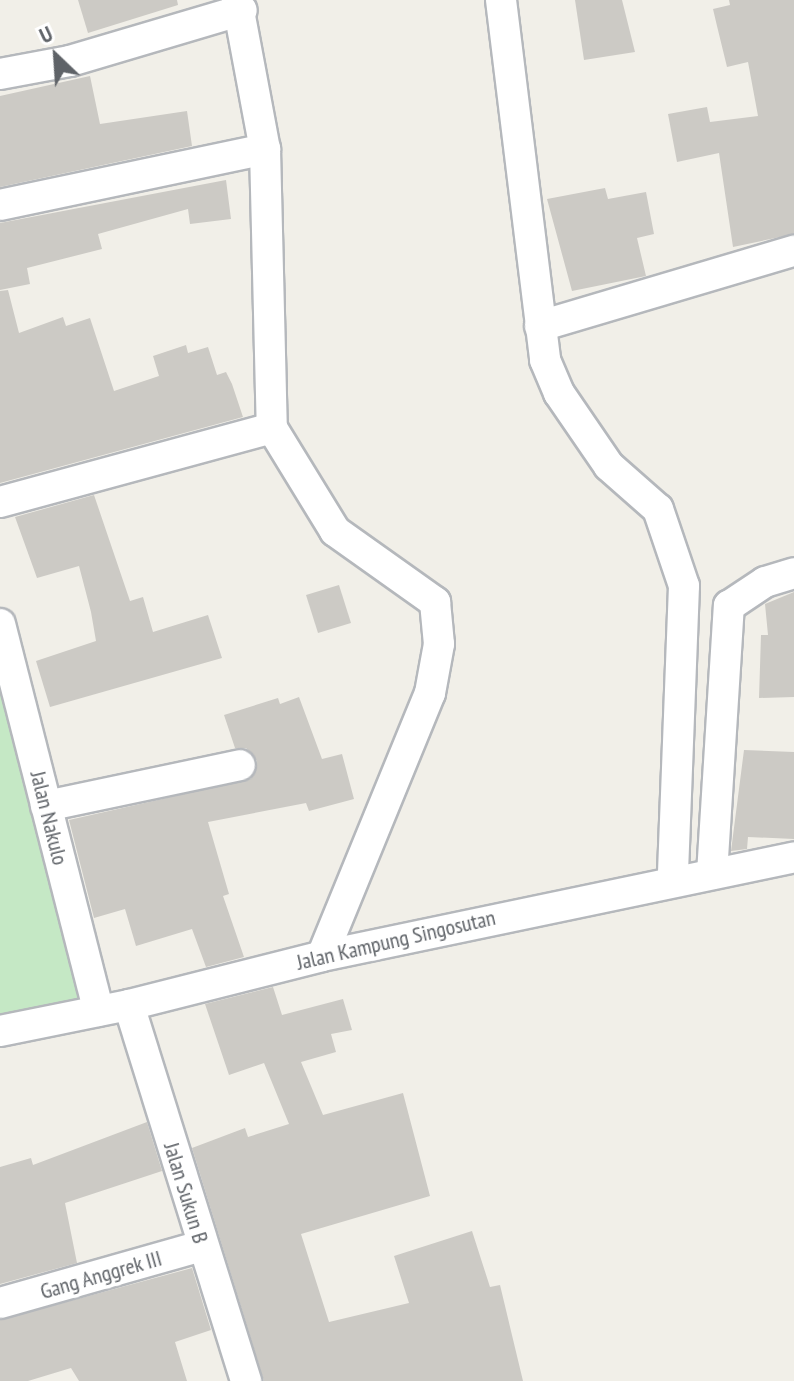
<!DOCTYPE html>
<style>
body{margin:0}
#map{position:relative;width:794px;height:1381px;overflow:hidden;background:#f1efe8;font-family:"PT Sans Narrow",sans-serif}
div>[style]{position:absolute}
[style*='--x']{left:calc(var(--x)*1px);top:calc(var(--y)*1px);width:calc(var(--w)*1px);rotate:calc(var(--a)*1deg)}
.green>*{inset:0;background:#c5e8c5}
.building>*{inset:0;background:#cccac5}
.roads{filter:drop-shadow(2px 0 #b5b8bc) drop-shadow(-2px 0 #b5b8bc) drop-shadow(0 2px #b5b8bc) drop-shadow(0 -2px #b5b8bc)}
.minor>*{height:30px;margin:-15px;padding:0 15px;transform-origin:15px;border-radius:15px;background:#fff}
span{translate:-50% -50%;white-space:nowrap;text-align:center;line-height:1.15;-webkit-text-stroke:7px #fff;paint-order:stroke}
.street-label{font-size:22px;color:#5f6368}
.north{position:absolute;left:16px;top:16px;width:80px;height:80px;-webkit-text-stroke:6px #fff;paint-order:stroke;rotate:335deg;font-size:22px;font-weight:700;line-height:32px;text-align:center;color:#5f6368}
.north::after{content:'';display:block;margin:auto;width:28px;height:36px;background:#5f6368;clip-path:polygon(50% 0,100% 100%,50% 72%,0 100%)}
</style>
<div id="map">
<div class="green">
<i style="clip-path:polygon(0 687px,86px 1003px,0 1021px)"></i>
</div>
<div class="building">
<i style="clip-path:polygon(78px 0,177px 0,178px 5px,88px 33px)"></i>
<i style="clip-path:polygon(575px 0,622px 0,635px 52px,584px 60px)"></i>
<i style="clip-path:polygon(729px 0,794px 0,794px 234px,733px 247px,719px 153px,677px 162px,668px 114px,707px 107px,710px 122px,758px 116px,748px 62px,727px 67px,717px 26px,713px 9px,730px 5px)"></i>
<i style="clip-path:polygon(90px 76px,100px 124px,187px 111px,192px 146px,0 187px,0 96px)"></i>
<i style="clip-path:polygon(226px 180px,231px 219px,190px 224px,188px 209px,98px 234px,102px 249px,27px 268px,30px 284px,0 290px,0 223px)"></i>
<i style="clip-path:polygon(605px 188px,608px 199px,646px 192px,654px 234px,637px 238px,646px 276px,572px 291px,547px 199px)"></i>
<i style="clip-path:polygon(8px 290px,19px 333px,63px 317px,66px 326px,90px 318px,114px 391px,159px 376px,153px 356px,186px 345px,188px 353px,208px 347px,217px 375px,226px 372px,232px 384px,243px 417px,0 483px,0 291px)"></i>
<i style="clip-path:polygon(94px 495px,130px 601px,143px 597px,153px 632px,208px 615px,222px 658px,50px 707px,36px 661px,96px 641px,91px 612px,79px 566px,37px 578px,15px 517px)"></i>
<i style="clip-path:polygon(339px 585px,351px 623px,318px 633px,306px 595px)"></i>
<i style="clip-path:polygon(794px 592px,794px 697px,759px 698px,761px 635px,768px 635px,765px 604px)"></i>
<i style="clip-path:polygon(299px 697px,322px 759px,342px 754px,354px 799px,309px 811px,306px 803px,208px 822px,229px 894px,223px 896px,244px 957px,206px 967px,192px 929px,136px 946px,125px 909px,94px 918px,69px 820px,251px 779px,257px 761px,246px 748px,235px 748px,224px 715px,278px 698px,280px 704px)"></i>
<i style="clip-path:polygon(744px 750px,794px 752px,794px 839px,748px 837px,747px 849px,731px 851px)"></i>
<i style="clip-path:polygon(273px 987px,282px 1015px,343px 999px,352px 1030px,331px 1034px,336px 1052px,301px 1062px,323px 1115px,403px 1093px,430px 1196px,301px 1234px,329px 1322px,409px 1303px,394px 1256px,472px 1231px,490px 1287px,500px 1285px,523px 1381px,264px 1381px,192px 1148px,245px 1128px,248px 1137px,289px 1124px,264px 1063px,229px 1075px,205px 1004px)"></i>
<i style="clip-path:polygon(147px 1122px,162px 1171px,65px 1203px,77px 1263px,0 1284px,0 1167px,31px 1158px,33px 1165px)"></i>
<i style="clip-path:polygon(192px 1268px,211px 1330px,175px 1342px,187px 1381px,79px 1381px,71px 1368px,28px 1381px,0 1381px,0 1320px)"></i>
</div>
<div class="roads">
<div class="minor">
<i style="--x:237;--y:0;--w:152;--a:79.4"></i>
<i style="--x:265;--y:149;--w:279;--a:88.6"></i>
<i style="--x:272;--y:428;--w:121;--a:58.5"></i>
<i style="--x:335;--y:531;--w:123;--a:35.4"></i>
<i style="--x:435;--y:602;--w:42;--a:84.6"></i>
<i style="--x:439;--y:644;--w:50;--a:100.4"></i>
<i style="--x:430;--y:693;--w:284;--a:112.3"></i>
<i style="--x:501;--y:0;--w:363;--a:83"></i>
<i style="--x:545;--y:360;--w:36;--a:67"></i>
<i style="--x:559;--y:393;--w:88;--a:55.6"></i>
<i style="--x:609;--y:466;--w:65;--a:41.3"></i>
<i style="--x:658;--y:509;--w:81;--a:71.3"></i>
<i style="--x:684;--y:586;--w:293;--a:92.2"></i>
<i style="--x:0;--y:74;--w:71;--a:-10.5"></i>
<i style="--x:70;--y:61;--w:179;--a:-16.5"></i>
<i style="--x:0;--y:205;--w:271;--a:-11.9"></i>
<i style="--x:540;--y:326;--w:265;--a:-16.5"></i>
<i style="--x:0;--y:502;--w:282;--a:-15.2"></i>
<i style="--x:0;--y:624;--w:399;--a:75.7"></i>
<i style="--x:46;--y:806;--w:198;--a:-11.9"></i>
<i style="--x:712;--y:874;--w:269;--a:-86.4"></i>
<i style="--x:729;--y:606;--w:43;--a:-33.7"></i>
<i style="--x:765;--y:582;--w:30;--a:-17"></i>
<i style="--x:129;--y:1005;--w:394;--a:72.7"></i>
<i style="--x:0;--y:1031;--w:132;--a:-11.4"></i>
<i style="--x:129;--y:1005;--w:199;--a:-14.2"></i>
<i style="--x:322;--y:956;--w:482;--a:-11.8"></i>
<i style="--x:0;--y:1303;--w:210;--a:-15.8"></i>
</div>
</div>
<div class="street-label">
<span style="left:49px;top:818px;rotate:76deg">Jalan Nakulo</span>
<span style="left:396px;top:940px;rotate:-13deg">Jalan Kampung Singosutan</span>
<span style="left:186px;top:1193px;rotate:73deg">Jalan Sukun B</span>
<span style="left:101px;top:1275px;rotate:-16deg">Gang Anggrek III</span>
</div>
<div class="north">U</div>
</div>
